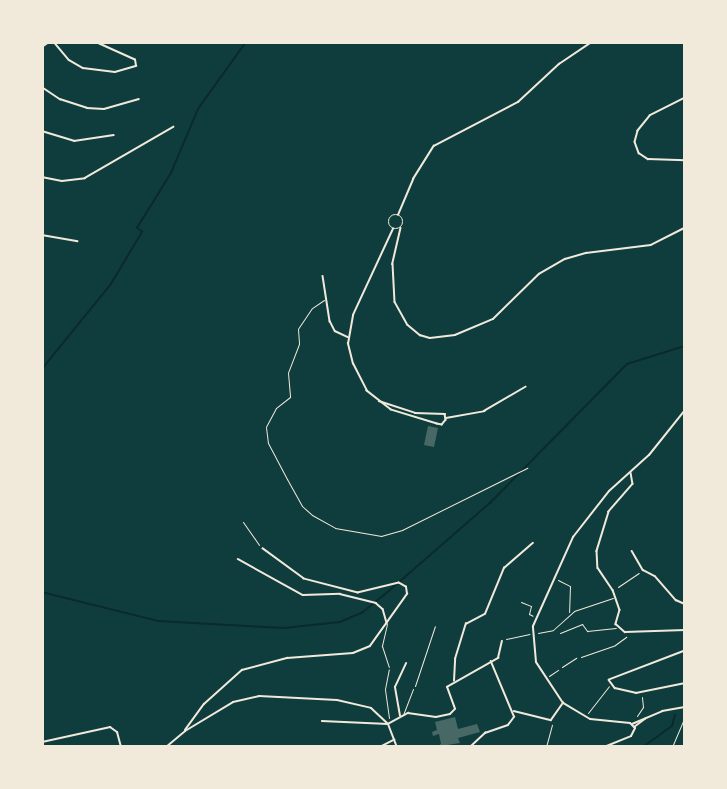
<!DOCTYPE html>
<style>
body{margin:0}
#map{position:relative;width:727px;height:789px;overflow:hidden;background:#0f3d3e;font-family:"Golos Text",sans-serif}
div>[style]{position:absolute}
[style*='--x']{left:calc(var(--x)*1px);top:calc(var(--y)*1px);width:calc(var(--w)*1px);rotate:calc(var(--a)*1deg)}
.stream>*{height:1.5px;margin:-0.75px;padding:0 0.75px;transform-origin:0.75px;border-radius:0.75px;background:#0a2a2b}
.building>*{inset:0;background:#486865}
.path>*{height:1px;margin:-0.5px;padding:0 0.5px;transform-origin:0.5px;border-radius:0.5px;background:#f1e9da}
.service>*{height:1px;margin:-0.5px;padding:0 0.5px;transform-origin:0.5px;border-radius:0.5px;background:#f1e9da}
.minor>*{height:1.5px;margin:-0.75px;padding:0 0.75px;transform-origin:0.75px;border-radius:0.75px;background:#f1e9da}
.minor>.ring{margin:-0.75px;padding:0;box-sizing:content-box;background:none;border:1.5px solid #f1e9da;border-radius:50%}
.tertiary>*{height:2px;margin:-1px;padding:0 1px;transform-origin:1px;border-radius:1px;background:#f1e9da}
.primary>*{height:2px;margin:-1px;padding:0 1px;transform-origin:1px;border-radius:1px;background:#f1e9da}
span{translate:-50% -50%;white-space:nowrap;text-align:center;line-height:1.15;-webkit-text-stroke:6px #f1e9da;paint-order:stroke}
.frame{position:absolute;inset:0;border:44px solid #f1e9da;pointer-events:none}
</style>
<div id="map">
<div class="stream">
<i style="--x:42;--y:369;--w:109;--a:-50.9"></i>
<i style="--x:111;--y:284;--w:61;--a:-59.2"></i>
<i style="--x:142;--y:232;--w:6;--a:-141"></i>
<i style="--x:137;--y:228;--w:65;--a:-58.3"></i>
<i style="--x:171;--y:173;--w:69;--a:-67.1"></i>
<i style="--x:198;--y:109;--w:82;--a:-54.4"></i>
<i style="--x:42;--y:592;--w:120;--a:14"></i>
<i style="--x:158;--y:621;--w:126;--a:3.2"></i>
<i style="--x:284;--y:628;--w:56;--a:-6.1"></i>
<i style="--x:340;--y:622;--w:25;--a:-23"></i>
<i style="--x:363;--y:612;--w:26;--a:-39"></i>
<i style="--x:383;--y:596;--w:142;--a:-41"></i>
<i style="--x:490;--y:503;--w:195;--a:-45.4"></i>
<i style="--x:627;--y:364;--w:61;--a:-17.2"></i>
<i style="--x:643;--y:747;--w:36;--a:-36"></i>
<i style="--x:672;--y:726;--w:11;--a:-75"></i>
</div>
<div class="building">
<i style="clip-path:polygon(428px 426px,438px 428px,434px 447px,424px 445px)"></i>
<i style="clip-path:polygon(455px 717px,458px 729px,477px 724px,480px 732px,458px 738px,460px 743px,435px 747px,441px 744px,439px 734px,433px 736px,432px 732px,437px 730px,435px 722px)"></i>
</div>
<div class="path">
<i style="--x:324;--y:300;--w:14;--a:146"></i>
<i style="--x:312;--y:308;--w:25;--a:124"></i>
<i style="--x:298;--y:329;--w:15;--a:86"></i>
<i style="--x:299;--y:344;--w:31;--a:111"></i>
<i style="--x:288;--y:373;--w:24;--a:85"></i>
<i style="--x:290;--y:397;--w:18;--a:142"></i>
<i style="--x:276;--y:408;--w:21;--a:118"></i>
<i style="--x:266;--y:427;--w:16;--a:83"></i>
<i style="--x:268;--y:443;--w:41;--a:62.2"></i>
<i style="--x:287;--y:479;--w:31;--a:61"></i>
<i style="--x:302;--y:506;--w:13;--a:42"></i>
<i style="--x:312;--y:515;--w:26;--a:29"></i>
<i style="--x:335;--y:528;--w:47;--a:9.9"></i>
<i style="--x:381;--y:536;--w:22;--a:-16"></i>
<i style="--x:402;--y:530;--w:140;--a:-26.4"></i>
<i style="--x:243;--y:522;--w:28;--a:55"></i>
<i style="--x:558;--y:580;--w:13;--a:27"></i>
<i style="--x:570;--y:586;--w:26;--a:92"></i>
<i style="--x:618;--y:587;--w:25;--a:-34"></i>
<i style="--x:521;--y:602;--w:11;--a:22"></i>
<i style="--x:531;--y:606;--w:8;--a:104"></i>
<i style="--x:529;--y:614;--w:4;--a:27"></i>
<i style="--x:538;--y:633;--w:15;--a:-11"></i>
<i style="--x:553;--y:630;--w:28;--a:-42"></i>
<i style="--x:574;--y:611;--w:41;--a:-18.4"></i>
<i style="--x:560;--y:633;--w:24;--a:-22"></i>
<i style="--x:582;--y:624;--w:9;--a:54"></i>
<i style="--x:587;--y:631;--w:29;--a:-6"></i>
<i style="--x:506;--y:639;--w:24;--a:-12"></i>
<i style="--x:581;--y:657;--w:36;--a:-19"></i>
<i style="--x:615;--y:645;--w:14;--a:-36"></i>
<i style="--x:549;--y:676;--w:11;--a:-34"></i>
<i style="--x:415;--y:686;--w:63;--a:-71.6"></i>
<i style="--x:588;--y:713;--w:34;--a:-52"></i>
<i style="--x:637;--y:716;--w:11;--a:-56"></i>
<i style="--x:643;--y:707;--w:10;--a:-96"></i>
<i style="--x:389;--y:718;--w:29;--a:-98"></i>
<i style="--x:385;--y:689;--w:20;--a:-79"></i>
<i style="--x:546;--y:747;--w:23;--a:-75"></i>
</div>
<div class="service">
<i style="--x:387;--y:624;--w:23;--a:103"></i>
<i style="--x:382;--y:646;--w:22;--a:72"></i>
<i style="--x:562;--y:667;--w:17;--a:-33"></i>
<i style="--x:403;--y:715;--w:28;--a:-69"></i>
<i style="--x:672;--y:747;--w:33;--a:-67"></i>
</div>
<div class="minor">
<i style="--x:54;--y:42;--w:23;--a:50"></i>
<i style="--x:69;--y:60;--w:16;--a:30"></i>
<i style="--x:83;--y:68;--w:32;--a:7"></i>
<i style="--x:115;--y:72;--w:22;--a:-16"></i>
<i style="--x:136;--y:66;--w:6;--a:-99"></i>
<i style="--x:135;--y:60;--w:44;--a:-155.8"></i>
<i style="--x:42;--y:47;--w:9;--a:-36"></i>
<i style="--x:42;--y:87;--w:22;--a:34"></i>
<i style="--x:60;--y:99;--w:28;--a:18"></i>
<i style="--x:87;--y:108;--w:17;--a:3"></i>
<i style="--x:104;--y:109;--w:36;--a:-16"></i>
<i style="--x:685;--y:98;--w:39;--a:153"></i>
<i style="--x:650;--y:116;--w:19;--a:129"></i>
<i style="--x:638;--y:131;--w:11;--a:105"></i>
<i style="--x:635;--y:142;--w:12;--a:70"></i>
<i style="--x:639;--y:153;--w:11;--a:34"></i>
<i style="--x:648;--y:159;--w:37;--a:2"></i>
<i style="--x:42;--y:131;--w:34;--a:17"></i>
<i style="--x:74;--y:141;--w:40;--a:-8.5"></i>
<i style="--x:42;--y:177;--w:20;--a:11"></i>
<i style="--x:62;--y:181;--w:23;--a:-7"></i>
<i style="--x:85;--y:178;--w:102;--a:-30.1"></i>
<i class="ring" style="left:389px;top:215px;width:12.5px;height:12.5px"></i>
<i style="--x:398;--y:215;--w:39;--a:-67"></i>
<i style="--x:413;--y:179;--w:39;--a:-58"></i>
<i style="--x:434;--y:146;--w:95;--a:-27.6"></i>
<i style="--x:518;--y:102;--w:56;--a:-42.8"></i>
<i style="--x:559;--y:64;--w:40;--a:-34"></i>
<i style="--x:401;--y:228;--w:37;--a:103"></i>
<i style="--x:393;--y:264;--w:38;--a:87"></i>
<i style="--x:395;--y:302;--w:26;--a:61"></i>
<i style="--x:408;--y:325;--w:16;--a:40"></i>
<i style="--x:420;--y:335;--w:10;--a:17"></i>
<i style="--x:430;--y:338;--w:25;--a:-7"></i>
<i style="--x:455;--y:335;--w:41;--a:-22.8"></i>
<i style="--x:493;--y:319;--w:64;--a:-44.4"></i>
<i style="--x:539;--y:274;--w:30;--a:-30"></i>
<i style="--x:565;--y:259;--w:22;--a:-16"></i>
<i style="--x:586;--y:253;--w:65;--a:-7"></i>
<i style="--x:651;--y:245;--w:38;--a:-27"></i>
<i style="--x:42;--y:235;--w:36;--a:10"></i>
<i style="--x:323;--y:276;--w:46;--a:81.2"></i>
<i style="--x:330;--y:321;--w:11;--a:63"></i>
<i style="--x:335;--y:331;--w:14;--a:25"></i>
<i style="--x:379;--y:401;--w:38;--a:18"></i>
<i style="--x:415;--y:413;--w:30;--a:2"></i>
<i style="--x:445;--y:414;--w:6;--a:81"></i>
<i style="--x:446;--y:420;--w:6;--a:129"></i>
<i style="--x:442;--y:425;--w:5;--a:-169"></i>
<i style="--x:437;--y:424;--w:48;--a:-163.1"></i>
<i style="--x:391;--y:410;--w:31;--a:-142"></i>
<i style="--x:367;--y:391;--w:30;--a:-117"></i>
<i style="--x:353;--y:364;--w:21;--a:-104"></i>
<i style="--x:348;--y:344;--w:29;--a:-80"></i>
<i style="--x:353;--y:315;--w:95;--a:-65.1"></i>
<i style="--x:446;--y:418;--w:39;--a:-10"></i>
<i style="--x:484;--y:411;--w:48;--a:-30.3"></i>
<i style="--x:631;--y:473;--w:11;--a:80"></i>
<i style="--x:633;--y:484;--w:37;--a:131"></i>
<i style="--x:609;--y:512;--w:41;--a:107.1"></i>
<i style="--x:597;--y:551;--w:17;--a:87"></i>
<i style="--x:598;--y:568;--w:27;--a:56"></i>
<i style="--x:613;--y:590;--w:21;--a:71"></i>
<i style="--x:620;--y:610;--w:15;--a:106"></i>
<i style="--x:616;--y:624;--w:12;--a:42"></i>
<i style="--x:625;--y:632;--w:60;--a:-1.9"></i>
<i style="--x:632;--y:551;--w:22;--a:60"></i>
<i style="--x:643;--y:570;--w:13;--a:27"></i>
<i style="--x:655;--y:576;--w:32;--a:49"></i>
<i style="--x:676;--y:600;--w:10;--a:24"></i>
<i style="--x:238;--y:559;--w:74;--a:29"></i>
<i style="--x:303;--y:595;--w:37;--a:-2"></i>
<i style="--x:340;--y:594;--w:37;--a:14"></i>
<i style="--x:376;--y:603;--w:9;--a:41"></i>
<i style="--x:383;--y:609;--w:15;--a:74"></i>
<i style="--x:685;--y:651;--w:81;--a:159.1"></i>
<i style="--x:609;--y:680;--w:10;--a:53"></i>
<i style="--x:615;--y:688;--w:22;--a:13"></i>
<i style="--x:636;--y:693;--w:50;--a:-11.5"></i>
<i style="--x:454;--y:681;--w:22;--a:-87"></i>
<i style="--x:455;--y:659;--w:37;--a:-73"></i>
<i style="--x:466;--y:624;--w:21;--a:-28"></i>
<i style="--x:485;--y:614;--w:50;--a:-67.6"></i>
<i style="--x:504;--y:568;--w:38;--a:-41"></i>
<i style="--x:514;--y:711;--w:38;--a:14"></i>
<i style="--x:551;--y:720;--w:21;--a:-55"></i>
<i style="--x:400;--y:716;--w:29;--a:-100"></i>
<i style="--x:395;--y:687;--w:26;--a:-65"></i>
<i style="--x:322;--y:721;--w:66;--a:2.6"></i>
<i style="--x:388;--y:724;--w:23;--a:-29"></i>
<i style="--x:408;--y:713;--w:28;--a:8"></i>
<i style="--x:436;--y:717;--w:14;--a:-12"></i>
<i style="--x:450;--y:714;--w:7;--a:-45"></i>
<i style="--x:455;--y:709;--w:23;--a:-110"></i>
<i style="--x:447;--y:687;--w:59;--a:-29.6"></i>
<i style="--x:498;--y:658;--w:17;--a:-77"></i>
<i style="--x:185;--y:730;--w:32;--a:-54"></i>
<i style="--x:204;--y:704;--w:51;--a:-41.8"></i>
<i style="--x:242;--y:670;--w:47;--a:-14.9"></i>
<i style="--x:287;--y:658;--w:66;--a:-4.3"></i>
<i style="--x:353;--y:653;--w:18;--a:-22"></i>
<i style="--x:370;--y:646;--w:64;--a:-54.6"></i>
<i style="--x:407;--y:594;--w:7;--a:-98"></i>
<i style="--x:406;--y:587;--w:8;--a:-150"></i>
<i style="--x:399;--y:583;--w:42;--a:166.3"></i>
<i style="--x:358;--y:593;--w:56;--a:-165.5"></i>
<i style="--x:304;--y:579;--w:51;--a:-143.8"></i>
<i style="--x:380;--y:747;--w:16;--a:-27"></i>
<i style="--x:470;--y:747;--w:21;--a:-43"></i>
<i style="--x:485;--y:733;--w:24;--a:-19"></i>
<i style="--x:508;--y:725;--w:10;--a:-53"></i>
<i style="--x:514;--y:717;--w:60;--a:-112.7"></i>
</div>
<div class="tertiary">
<i style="--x:632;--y:724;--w:33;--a:-23"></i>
<i style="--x:662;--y:711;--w:23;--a:-10"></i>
<i style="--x:634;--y:727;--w:15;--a:-37"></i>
</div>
<div class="primary">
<i style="--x:42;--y:742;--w:70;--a:-12.4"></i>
<i style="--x:110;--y:727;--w:9;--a:36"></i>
<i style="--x:117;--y:732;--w:16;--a:75"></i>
<i style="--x:166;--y:747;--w:25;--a:-40"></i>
<i style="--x:185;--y:731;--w:56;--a:-31.1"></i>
<i style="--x:233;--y:702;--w:27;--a:-13"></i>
<i style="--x:259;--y:696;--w:78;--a:2.9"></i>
<i style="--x:337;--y:700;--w:35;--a:13"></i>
<i style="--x:371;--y:708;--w:23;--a:43"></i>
<i style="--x:388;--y:724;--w:25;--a:69"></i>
<i style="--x:604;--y:747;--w:29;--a:-22"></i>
<i style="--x:631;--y:736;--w:9;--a:-63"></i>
<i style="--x:635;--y:728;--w:7;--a:-135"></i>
<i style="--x:630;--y:723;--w:40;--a:-174.3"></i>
<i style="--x:590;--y:719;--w:31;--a:-149"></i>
<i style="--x:563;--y:703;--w:49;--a:-123.4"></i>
<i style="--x:536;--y:662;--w:36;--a:-95"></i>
<i style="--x:533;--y:626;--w:98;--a:-65.8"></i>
<i style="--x:573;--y:537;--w:58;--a:-52"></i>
<i style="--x:609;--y:491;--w:54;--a:-42"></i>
<i style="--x:649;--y:455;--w:58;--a:-51.3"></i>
</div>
<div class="frame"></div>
</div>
